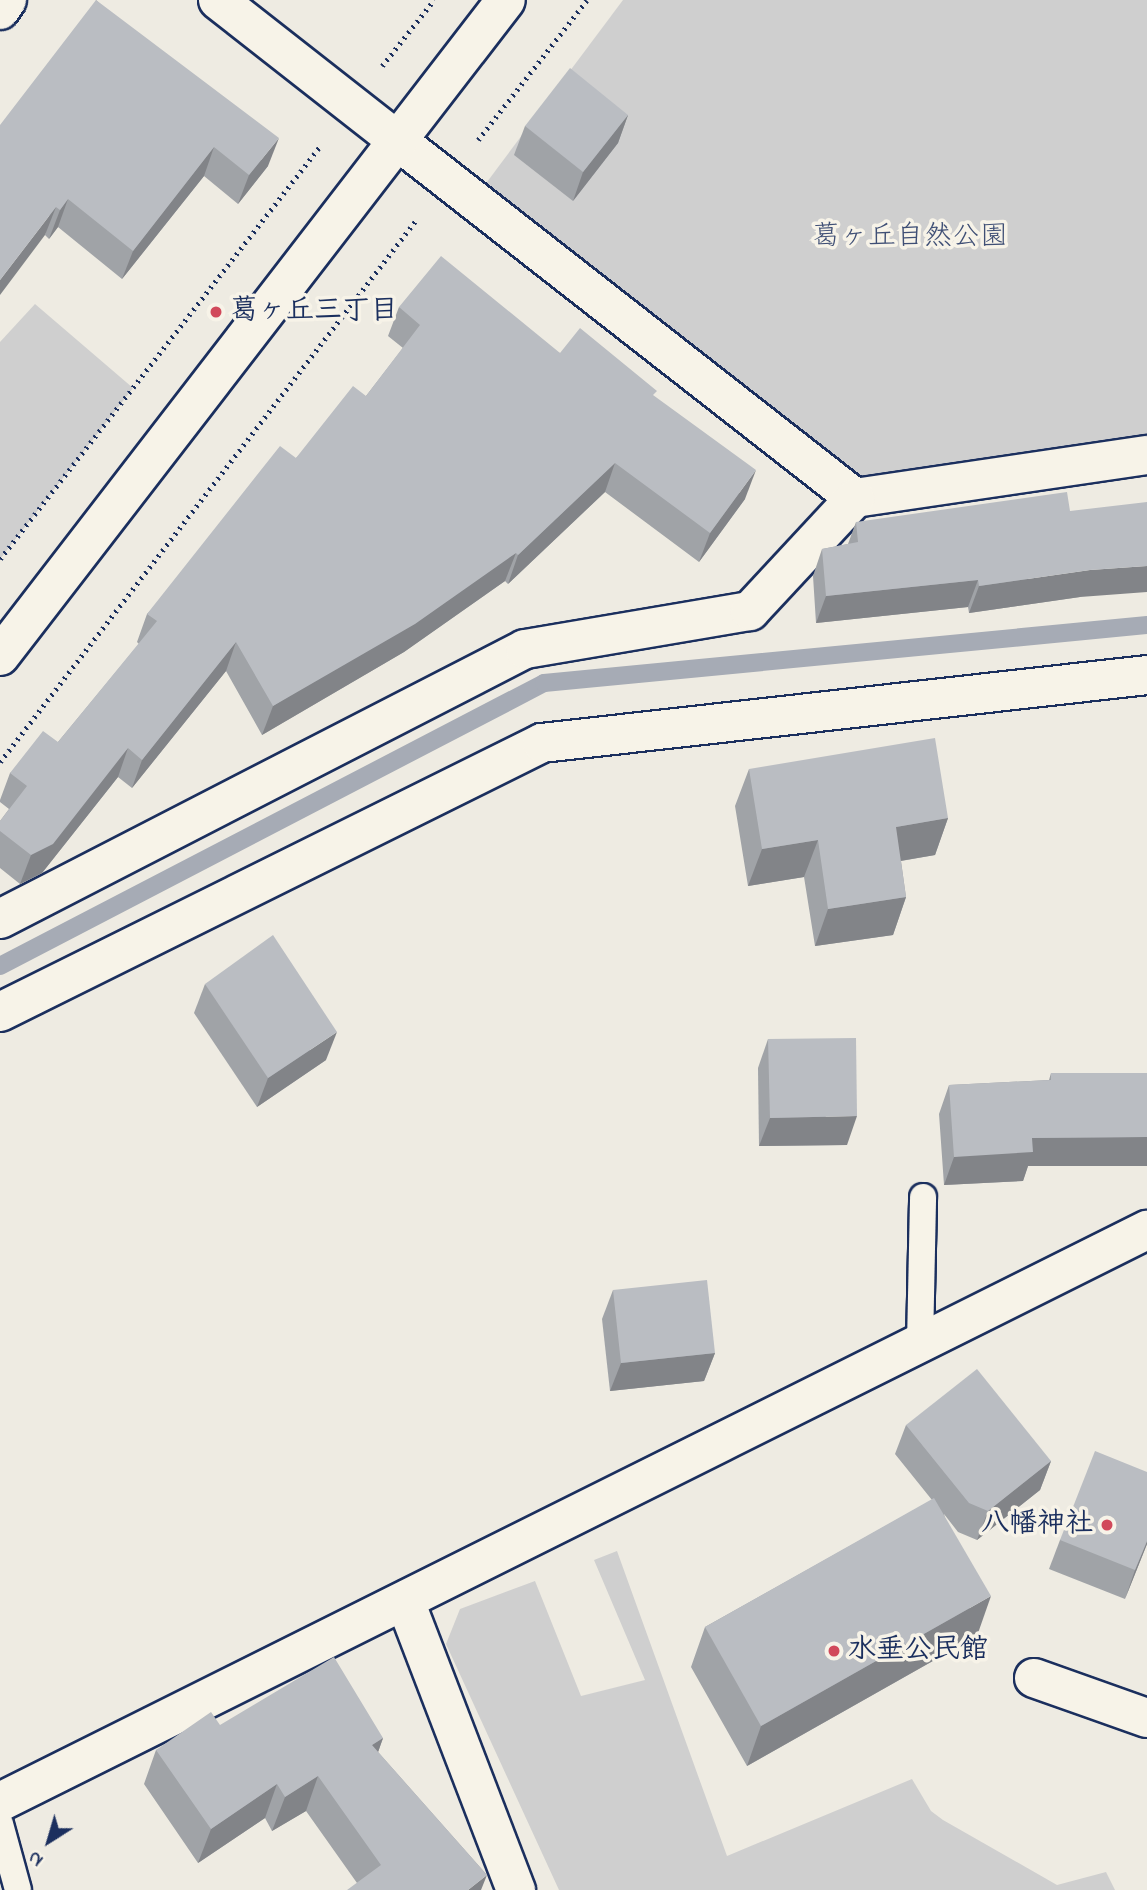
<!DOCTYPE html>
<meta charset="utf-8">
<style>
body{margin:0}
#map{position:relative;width:1147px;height:1890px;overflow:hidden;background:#eeebe2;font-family:"Indie Flower","Klee One",sans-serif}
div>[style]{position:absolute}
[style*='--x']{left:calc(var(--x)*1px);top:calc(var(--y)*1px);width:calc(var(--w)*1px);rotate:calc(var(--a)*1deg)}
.green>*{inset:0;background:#cfcfcf}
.stream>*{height:18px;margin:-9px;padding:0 9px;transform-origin:9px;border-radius:9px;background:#a6abb5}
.path>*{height:4.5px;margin-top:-2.25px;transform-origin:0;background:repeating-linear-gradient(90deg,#1b2f5e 0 2px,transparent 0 7px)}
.roads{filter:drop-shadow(2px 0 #1b2f5e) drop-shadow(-2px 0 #1b2f5e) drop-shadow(0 2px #1b2f5e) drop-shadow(0 -2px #1b2f5e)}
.service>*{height:26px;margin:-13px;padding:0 13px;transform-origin:13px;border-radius:13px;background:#f7f3e8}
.minor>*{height:38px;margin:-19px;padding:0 19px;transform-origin:19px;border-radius:19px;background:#f7f3e8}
.tertiary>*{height:38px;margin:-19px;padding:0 19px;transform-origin:19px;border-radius:19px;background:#f7f3e8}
.wall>*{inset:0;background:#a0a3a7}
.shaded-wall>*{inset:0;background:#828488}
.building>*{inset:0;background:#babdc2}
.dots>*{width:19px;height:19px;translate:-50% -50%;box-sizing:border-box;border:4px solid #f7f3e8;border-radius:50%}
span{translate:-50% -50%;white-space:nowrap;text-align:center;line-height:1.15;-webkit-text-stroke:7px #f7f3e8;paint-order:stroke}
.park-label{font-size:28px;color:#3f4f75}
.poi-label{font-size:28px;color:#1b2f5e;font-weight:700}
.left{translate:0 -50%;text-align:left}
.right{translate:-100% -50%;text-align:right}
.north{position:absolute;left:14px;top:1806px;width:70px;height:70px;-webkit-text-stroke:5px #f7f3e8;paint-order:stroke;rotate:217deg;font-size:19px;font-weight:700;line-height:28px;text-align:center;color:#1b2f5e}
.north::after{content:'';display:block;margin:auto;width:24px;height:32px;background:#1b2f5e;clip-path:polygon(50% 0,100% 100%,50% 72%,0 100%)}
</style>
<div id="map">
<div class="green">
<i style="clip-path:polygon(623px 0,1147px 0,1147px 455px,855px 498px,481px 190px)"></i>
<i style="clip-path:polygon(35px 304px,133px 388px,0 559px,0 342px)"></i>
<i style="clip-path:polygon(617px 1551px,727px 1856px,912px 1779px,931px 1811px,943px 1820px,1057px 1885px,1106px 1872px,1115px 1890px,559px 1890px,446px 1644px,460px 1609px,535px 1581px,581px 1696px,645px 1680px,594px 1560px)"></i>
</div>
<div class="stream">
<i style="--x:0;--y:966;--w:613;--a:-27.48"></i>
<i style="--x:544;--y:683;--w:606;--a:-5.49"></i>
</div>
<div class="path">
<i style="--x:382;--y:66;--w:84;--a:-51.8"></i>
<i style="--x:478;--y:140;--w:177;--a:-52.1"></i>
<i style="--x:0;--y:559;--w:524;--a:-52.21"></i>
<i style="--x:0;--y:762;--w:685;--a:-52.48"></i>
</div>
<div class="roads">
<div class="service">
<i style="--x:920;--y:1344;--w:147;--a:-88.8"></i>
<i style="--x:0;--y:1824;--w:68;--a:74.7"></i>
</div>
<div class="minor">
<i style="--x:0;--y:10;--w:12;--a:-55"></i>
<i style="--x:398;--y:141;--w:580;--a:38"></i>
<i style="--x:855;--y:498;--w:295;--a:-8.4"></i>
<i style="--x:0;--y:919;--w:590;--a:-27.22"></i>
<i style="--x:525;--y:649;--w:228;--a:-9.6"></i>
<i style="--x:750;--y:611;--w:154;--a:-47.1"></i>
<i style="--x:0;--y:1012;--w:605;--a:-26.4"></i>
<i style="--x:542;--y:743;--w:609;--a:-6.41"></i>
<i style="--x:405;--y:1601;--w:310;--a:69"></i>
<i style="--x:1034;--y:1678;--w:120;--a:19.5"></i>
<i style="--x:0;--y:1802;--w:1282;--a:-26.51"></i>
</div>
<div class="tertiary">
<i style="--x:218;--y:0;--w:229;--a:38.1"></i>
<i style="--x:0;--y:656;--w:828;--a:-52.36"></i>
</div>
</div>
<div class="wall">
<i style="clip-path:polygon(96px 0,268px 166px,238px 204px,204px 176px,122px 279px,58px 227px,49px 239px,45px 235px)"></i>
<i style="clip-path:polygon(628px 115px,618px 143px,573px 201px,514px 155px,525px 126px)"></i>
<i style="clip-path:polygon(399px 307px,560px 353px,654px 397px,745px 499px,699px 562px,605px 492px,508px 584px,505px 581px,404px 652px,262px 735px,226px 671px,132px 788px,118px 777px,42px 873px,20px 884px,0 868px,0 821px,9px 809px,0 802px,0 800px,10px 773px,58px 742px,139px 644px,137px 642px,147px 614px,296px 458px,366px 396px,403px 348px,388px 336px)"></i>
<i style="clip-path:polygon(856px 522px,1080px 597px,969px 613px,968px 607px,816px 623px,813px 576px,822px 549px,848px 544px)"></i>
<i style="clip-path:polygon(749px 769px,948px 818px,935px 855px,901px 861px,906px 897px,893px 935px,815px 946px,804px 877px,748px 886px,735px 806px)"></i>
<i style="clip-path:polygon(205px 984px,326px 1060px,257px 1107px,194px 1013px)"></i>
<i style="clip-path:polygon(768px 1039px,847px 1145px,759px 1146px,758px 1068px)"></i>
<i style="clip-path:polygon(1051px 1073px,1147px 1073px,1147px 1166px,1028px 1166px,1023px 1181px,944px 1185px,939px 1114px,949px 1085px,1049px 1080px)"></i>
<i style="clip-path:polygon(613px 1290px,715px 1353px,704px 1381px,610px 1391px,602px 1319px)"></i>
<i style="clip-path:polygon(906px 1425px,1051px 1461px,1040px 1490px,977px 1540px,958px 1532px,944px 1514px,977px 1636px,747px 1766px,691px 1667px,705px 1627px,932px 1500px,895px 1454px)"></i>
<i style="clip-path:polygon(1147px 1472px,1147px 1544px,1125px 1599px,1049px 1569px,1060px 1540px)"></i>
<i style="clip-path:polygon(220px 1725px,383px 1738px,378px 1752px,487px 1875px,357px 1883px,306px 1811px,272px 1831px,265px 1818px,198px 1863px,144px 1784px,156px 1750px)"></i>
</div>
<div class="shaded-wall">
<i style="clip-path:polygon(628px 115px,618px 143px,573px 201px,583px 172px)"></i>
<i style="clip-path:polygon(279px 138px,268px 166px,238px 204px,249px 175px)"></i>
<i style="clip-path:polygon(214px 147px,204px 176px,122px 279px,133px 251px)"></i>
<i style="clip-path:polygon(68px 199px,58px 227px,49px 239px,60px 210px)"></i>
<i style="clip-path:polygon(56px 207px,45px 235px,0 295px,0 280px)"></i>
<i style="clip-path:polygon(615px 463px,605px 492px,508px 584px,518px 555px)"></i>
<i style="clip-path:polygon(756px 470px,745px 499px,699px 562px,710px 533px)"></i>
<i style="clip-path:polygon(516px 553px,505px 581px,404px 652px,262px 735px,273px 706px)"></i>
<i style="clip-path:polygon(1147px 566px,1147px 592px,1080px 597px,969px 613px,979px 586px,1090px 570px)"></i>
<i style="clip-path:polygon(978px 580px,968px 607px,816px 623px,826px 596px)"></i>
<i style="clip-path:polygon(236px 642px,226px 671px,132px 788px,142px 760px)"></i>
<i style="clip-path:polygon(128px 748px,118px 777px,42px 873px,20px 884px,31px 855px)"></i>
<i style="clip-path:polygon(948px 818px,935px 855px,882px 864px,896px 827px)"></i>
<i style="clip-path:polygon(818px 840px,804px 877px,748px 886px,762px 849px)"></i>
<i style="clip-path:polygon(906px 897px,893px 935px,815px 946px,828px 909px)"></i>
<i style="clip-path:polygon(337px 1032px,326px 1060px,257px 1107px,268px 1078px)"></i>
<i style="clip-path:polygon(857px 1116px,847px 1145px,759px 1146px,770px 1118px)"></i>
<i style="clip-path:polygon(1147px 1137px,1147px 1166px,1028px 1166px,1023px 1181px,944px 1185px,954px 1157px,1032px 1138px)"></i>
<i style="clip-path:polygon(715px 1353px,704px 1381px,610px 1391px,621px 1363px)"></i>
<i style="clip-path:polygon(1051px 1461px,1040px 1490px,977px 1540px,988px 1511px)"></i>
<i style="clip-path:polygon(1147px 1541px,1147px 1544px,1125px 1599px,1135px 1570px)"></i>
<i style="clip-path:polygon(991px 1596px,977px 1636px,747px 1766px,761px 1726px)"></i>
<i style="clip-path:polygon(383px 1738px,371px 1772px,372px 1745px)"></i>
<i style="clip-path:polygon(318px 1776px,306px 1811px,272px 1831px,285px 1797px)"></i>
<i style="clip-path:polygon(277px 1784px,265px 1818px,198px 1863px,211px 1829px)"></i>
<i style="clip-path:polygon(487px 1875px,481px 1890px,468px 1890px)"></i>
</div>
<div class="building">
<i style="clip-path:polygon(96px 0,279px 138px,249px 175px,214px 147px,133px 251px,68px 199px,60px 210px,56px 207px,0 280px,0 125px)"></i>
<i style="clip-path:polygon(570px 68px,628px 115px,583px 172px,525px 126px)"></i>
<i style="clip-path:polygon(441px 256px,560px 353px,580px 328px,657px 391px,653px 395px,756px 470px,710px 533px,615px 463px,518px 555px,516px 553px,415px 624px,273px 706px,236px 642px,142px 760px,128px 748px,53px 844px,31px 855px,0 831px,0 821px,27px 786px,10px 773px,43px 731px,58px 742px,157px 621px,147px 614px,280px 446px,296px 458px,353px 386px,366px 396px,420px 325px,399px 307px)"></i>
<i style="clip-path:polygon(1067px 492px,1070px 511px,1147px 502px,1147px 566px,1090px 570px,979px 586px,978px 580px,826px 596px,822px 549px,858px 542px,856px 522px)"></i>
<i style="clip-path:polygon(935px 738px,948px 818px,896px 827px,906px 897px,828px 909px,818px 840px,762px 849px,749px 769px)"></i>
<i style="clip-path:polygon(273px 935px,337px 1032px,268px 1078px,205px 984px)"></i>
<i style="clip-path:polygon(856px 1038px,857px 1116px,770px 1118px,768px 1039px)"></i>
<i style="clip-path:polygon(1051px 1073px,1147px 1073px,1147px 1137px,1032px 1138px,1033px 1152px,954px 1157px,949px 1085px,1051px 1080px)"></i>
<i style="clip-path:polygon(707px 1280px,715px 1353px,621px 1363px,613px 1290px)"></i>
<i style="clip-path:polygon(977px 1369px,1051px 1461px,988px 1511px,969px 1503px,906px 1425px)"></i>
<i style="clip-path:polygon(1095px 1451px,1147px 1472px,1147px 1541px,1135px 1570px,1060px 1540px)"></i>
<i style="clip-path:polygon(934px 1498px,991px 1596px,761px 1726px,705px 1627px)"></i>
<i style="clip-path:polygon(334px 1657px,383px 1738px,372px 1745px,487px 1875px,468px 1890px,347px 1890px,381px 1865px,318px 1776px,285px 1797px,277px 1784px,211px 1829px,156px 1750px,211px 1712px,220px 1725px)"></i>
</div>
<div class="dots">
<i style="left:216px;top:312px;background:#d1495b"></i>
<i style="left:1107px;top:1525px;background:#d1495b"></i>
<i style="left:834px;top:1651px;background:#d1495b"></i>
</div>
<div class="park-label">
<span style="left:910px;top:238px">葛ヶ丘自然公園</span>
</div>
<div class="poi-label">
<span class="left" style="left:230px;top:312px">葛ヶ丘三丁目</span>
<span class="right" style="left:1093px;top:1525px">八幡神社</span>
<span class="left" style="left:848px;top:1651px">水垂公民館</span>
</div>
<div class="north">N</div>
</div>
